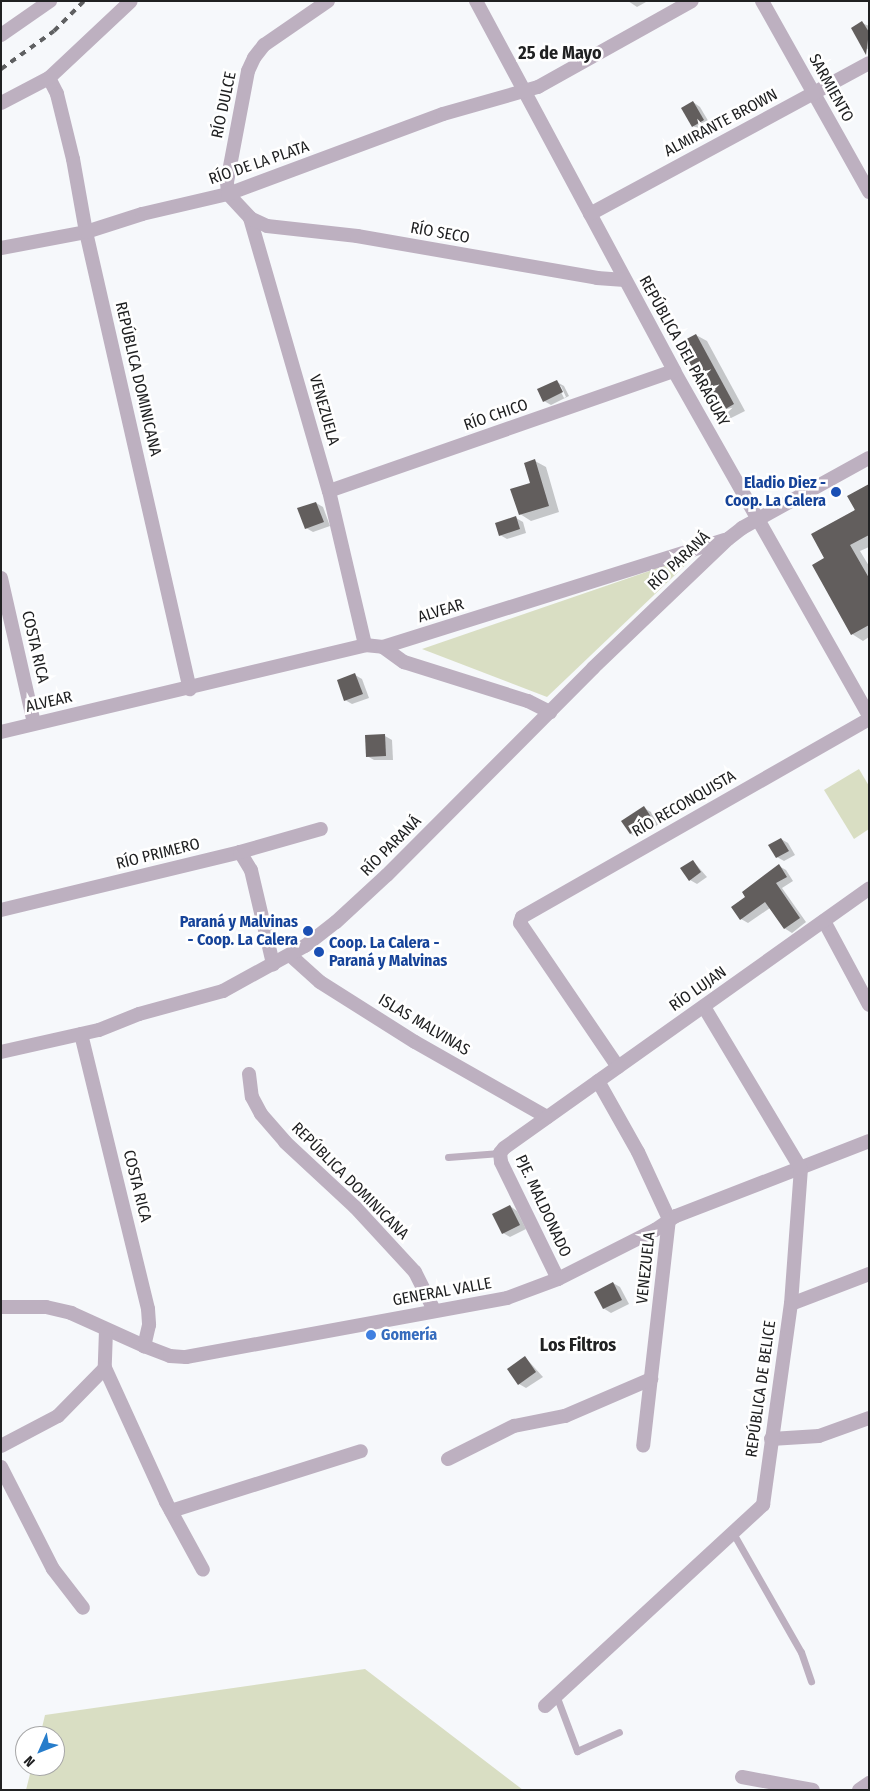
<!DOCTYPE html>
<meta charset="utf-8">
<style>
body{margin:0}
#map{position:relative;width:870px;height:1791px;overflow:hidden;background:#f6f8fb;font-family:"Fira Sans Condensed",sans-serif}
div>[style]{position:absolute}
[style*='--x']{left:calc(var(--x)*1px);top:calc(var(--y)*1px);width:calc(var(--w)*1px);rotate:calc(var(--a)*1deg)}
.green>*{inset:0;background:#d9dec3}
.shadow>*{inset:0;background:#0003}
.building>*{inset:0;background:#625e5d}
.lane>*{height:7px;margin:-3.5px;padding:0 3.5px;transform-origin:3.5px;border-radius:3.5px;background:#bdb0c0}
.street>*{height:14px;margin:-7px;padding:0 7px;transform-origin:7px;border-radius:7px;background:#bdb0c0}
.rail>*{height:4px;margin-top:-2px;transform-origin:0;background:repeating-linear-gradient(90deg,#5f6062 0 6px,transparent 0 12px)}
.dots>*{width:14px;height:14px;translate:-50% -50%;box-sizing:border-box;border:2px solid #fff;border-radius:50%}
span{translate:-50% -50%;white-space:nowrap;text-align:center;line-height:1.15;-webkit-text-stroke:5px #fff;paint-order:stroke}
.street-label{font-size:16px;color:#202122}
.transit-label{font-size:16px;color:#164399;font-weight:700}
.right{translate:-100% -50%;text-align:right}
.left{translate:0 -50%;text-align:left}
.shop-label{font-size:16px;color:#366cbe;font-weight:700}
.neighbourhood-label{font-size:18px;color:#202122;font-weight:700}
.frame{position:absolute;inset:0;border:2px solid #202122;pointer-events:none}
.north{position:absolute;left:15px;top:1726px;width:50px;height:50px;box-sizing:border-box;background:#fff;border:1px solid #a6a6a7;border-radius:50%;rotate:226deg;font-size:14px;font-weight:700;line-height:20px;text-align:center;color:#202122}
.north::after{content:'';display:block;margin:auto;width:18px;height:22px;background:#277dcb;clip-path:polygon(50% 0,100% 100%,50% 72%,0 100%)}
</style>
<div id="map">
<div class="green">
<i style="clip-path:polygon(696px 555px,547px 697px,422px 649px)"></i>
<i style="clip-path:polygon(859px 769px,869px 786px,869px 829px,854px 839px,824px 790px)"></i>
<i style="clip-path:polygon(365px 1669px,523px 1790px,26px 1790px,32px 1766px,55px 1766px,55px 1736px,40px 1736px,45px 1715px)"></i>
</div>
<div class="shadow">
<i style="clip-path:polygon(628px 1px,646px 1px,646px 2px,637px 7px)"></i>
<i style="clip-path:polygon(862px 23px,869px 26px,869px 50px,863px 46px)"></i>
<i style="clip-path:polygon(693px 102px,700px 107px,710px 124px,700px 130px,693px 126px)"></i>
<i style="clip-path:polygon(696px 335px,707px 341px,745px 411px,729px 419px,718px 413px)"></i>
<i style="clip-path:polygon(evenodd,557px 382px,564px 386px,569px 396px,551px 405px,544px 401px,557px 382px,558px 386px,561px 386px,566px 397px,564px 398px,558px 386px)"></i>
<i style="clip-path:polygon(535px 461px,546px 467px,559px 512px,531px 521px,520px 514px,531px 483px)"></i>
<i style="clip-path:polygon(869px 485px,869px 547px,860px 551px,869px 566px,869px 637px,863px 641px,852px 634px,826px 558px)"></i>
<i style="clip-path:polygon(316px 503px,323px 507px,330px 526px,313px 532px,306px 528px)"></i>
<i style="clip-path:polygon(516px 518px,523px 522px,526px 533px,507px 539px,500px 535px)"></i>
<i style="clip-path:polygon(355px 675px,362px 679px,369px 698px,352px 704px,345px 700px)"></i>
<i style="clip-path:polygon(385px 736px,392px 740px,393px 760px,374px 760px,367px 756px)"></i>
<i style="clip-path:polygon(644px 808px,651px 812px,659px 824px,638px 838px,631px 834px,623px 821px)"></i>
<i style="clip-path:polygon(781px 839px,788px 843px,795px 855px,784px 861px,777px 857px)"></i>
<i style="clip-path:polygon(693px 861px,707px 877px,697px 884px,690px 880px)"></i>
<i style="clip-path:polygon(779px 866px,786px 870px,793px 881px,782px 888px,806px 922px,792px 933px,784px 928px,770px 908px,748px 923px,741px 919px,747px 898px)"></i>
<i style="clip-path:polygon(510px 1206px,517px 1211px,526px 1229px,510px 1237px,503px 1233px)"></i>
<i style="clip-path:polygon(613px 1283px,620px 1287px,629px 1304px,611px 1313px,603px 1308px)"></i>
<i style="clip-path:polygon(525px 1357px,543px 1377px,526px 1388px,519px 1384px)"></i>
</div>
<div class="building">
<i style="clip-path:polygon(862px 21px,869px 32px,866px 55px,851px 28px)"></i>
<i style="clip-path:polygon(693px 101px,704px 120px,692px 127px,681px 108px)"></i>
<i style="clip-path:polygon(696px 334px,734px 404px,717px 414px,679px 343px)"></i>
<i style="clip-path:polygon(557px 380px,563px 392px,543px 402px,537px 389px)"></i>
<i style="clip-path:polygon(535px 459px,549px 506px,519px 515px,510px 489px,530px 483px,524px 463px)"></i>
<i style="clip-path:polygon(869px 484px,869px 535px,850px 545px,869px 578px,869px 625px,851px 635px,812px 565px,824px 558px,811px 534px,855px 510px,847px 496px)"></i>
<i style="clip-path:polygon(316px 502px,324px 522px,305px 529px,297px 508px)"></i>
<i style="clip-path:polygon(516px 516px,520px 529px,499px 536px,495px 523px)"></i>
<i style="clip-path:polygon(355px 673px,363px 694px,344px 701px,337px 680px)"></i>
<i style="clip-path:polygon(385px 734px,386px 756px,366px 757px,365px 735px)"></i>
<i style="clip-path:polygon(644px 806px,653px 820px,630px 834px,621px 821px)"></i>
<i style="clip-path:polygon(781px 838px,789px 851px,776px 858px,768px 845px)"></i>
<i style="clip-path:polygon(693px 860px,701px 872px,689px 881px,680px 868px)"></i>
<i style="clip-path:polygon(779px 864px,787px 877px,776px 883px,800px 918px,784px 929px,765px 902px,740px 920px,731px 907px,745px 897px,742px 892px)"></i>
<i style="clip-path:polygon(510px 1205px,520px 1225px,502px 1234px,492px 1214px)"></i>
<i style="clip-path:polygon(613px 1282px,622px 1300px,603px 1309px,594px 1292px)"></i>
<i style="clip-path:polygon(525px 1356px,536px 1372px,518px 1385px,507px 1369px)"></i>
</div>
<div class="lane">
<i style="--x:448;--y:1157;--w:52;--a:-4.4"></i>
<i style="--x:733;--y:1533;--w:137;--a:60.3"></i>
<i style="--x:801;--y:1652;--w:31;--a:71"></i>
<i style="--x:556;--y:1695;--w:60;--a:69.4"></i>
<i style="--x:577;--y:1751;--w:46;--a:-24.3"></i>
</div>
<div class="street">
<i style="--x:328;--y:1;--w:78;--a:145.5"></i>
<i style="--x:264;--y:45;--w:16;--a:128"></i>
<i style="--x:254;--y:58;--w:14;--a:115"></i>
<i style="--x:248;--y:71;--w:113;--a:100.7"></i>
<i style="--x:227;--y:182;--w:12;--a:85"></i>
<i style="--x:228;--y:194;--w:33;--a:47"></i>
<i style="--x:250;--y:218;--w:284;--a:73.9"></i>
<i style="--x:329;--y:491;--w:158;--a:76.8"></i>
<i style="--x:476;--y:1;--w:420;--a:61.8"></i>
<i style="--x:674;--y:371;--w:395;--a:60.5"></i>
<i style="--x:762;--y:1;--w:219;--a:60.7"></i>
<i style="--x:1;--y:35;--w:60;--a:-34.8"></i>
<i style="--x:49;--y:78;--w:18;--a:63"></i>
<i style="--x:57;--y:94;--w:67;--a:76.2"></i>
<i style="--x:73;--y:159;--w:74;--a:79.9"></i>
<i style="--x:86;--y:232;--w:469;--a:77.2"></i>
<i style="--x:1;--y:103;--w:54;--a:-27.5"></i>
<i style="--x:49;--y:78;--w:112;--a:-43.2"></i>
<i style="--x:590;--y:214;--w:317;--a:-28.4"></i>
<i style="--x:250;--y:218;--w:19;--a:25"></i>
<i style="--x:267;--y:226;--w:91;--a:6.3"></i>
<i style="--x:357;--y:236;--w:244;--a:9.9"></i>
<i style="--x:597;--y:278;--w:28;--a:4"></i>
<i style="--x:1;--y:248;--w:86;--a:-10.7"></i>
<i style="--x:86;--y:232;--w:59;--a:-17.8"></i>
<i style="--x:142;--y:214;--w:88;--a:-13.1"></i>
<i style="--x:228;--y:194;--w:229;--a:-20.4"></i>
<i style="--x:443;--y:114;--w:99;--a:-15.9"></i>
<i style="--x:538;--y:87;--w:176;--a:-29.2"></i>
<i style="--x:329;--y:491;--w:365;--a:-19.2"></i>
<i style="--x:1;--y:578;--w:149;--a:77.2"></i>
<i style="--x:383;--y:647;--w:26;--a:36"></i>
<i style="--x:404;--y:662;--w:130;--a:17.5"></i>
<i style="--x:528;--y:701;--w:25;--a:27"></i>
<i style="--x:1;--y:732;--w:374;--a:-13.4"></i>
<i style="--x:365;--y:645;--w:18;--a:6"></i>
<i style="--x:383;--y:647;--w:358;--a:-17.4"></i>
<i style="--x:240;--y:852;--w:21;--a:59"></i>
<i style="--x:251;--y:870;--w:97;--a:76.8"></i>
<i style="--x:1;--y:910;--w:246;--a:-13.6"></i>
<i style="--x:240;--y:852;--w:84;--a:-15.9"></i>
<i style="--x:824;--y:921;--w:95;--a:61.8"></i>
<i style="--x:290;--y:955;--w:40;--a:42"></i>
<i style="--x:320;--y:982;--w:112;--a:32.3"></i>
<i style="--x:415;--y:1042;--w:152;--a:29.6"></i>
<i style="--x:81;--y:1034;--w:283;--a:76.3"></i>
<i style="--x:148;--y:1309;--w:16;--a:86"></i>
<i style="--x:149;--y:1325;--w:22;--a:103"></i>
<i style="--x:1;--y:1052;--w:100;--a:-12.7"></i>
<i style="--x:99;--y:1030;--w:43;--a:-21.8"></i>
<i style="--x:139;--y:1014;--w:87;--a:-15.3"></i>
<i style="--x:223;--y:991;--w:94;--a:-28.8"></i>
<i style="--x:305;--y:946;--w:39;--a:-38"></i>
<i style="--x:336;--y:922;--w:69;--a:-42.7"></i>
<i style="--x:387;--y:875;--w:292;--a:-45.1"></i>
<i style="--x:593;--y:668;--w:187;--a:-43.7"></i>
<i style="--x:728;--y:539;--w:18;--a:-38"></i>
<i style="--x:742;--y:528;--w:145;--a:-28.9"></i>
<i style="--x:618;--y:1067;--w:174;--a:-124.2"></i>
<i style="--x:520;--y:923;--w:6;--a:-72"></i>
<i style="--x:522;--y:917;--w:400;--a:-29.7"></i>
<i style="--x:249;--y:1074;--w:23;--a:83"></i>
<i style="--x:252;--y:1097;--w:19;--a:62"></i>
<i style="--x:261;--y:1114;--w:37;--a:49"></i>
<i style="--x:285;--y:1142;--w:96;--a:42.9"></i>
<i style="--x:355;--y:1207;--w:88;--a:47.3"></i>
<i style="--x:415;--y:1272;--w:42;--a:63.4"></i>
<i style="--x:598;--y:1081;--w:81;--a:60.6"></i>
<i style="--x:638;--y:1152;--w:74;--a:65.2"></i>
<i style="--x:669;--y:1219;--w:228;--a:96.5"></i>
<i style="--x:558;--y:1279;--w:130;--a:-116"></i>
<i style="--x:501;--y:1162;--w:9;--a:-96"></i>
<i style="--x:500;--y:1153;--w:6;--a:-51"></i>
<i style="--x:504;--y:1148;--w:448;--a:-35.4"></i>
<i style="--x:791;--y:1304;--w:84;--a:-21"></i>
<i style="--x:1;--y:1307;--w:45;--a:0"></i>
<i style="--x:46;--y:1307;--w:26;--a:13"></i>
<i style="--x:71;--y:1313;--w:80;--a:24.3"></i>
<i style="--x:144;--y:1346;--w:28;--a:21"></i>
<i style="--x:170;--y:1356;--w:16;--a:4"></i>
<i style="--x:186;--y:1357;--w:326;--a:-10.4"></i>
<i style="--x:507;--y:1298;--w:54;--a:-20.4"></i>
<i style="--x:558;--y:1279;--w:109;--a:-26.8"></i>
<i style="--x:655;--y:1230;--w:25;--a:-34"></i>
<i style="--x:676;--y:1216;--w:207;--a:-21.2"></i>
<i style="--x:106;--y:1330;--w:38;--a:92"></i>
<i style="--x:105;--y:1368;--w:147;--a:65.5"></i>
<i style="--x:166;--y:1502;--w:77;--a:61.4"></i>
<i style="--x:771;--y:1439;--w:48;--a:-3.6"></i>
<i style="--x:819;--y:1436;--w:53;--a:-19.8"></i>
<i style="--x:1;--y:1446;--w:64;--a:-27.8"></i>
<i style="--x:58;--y:1416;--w:67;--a:-45.6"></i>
<i style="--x:448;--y:1459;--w:74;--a:-26.6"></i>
<i style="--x:514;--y:1426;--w:52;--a:-11.1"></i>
<i style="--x:565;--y:1416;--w:94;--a:-23.3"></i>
<i style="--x:1;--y:1467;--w:114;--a:63"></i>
<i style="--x:53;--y:1569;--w:49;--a:52.4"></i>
<i style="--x:171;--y:1511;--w:199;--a:-17.5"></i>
<i style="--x:545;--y:1706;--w:297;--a:-42.7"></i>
<i style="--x:763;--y:1505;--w:203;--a:-82.1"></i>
<i style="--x:791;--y:1304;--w:135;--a:-85.8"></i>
<i style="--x:801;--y:1169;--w:189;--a:-120.9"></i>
<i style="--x:742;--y:1777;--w:72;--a:10.4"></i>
<i style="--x:859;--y:1790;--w:12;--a:-35"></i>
</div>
<div class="rail">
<i style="--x:1;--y:69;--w:65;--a:-35.6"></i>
<i style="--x:54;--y:31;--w:42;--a:-45"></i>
</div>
<div class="dots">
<i style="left:836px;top:492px;background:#1a4fb4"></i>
<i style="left:308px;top:931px;background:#1a4fb4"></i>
<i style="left:319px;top:952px;background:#1a4fb4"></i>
<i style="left:371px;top:1335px;background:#3f7fe0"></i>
</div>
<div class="street-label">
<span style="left:831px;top:88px;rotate:61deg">SARMIENTO</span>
<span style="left:224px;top:105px;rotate:-78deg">RÍO DULCE</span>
<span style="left:721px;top:123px;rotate:-28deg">ALMIRANTE BROWN</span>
<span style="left:259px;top:163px;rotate:-19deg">RÍO DE LA PLATA</span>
<span style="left:440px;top:233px;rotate:10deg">RÍO SECO</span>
<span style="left:684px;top:351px;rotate:61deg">REPÚBLICA DEL PARAGUAY</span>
<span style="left:138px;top:379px;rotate:77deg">REPÚBLICA DOMINICANA</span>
<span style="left:324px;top:410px;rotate:74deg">VENEZUELA</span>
<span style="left:496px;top:415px;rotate:-19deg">RÍO CHICO</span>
<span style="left:679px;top:561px;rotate:-43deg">RÍO PARANÁ</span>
<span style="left:441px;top:611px;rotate:-17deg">ALVEAR</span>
<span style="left:35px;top:647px;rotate:77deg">COSTA RICA</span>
<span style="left:49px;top:702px;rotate:-13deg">ALVEAR</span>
<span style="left:684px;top:804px;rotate:-30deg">RÍO RECONQUISTA</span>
<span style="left:391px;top:846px;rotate:-45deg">RÍO PARANÁ</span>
<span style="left:158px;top:854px;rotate:-14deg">RÍO PRIMERO</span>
<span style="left:698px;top:989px;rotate:-35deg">RÍO LUJAN</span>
<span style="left:424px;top:1025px;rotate:31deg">ISLAS MALVINAS</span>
<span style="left:350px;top:1181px;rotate:45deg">REPÚBLICA DOMINICANA</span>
<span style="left:137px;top:1186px;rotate:76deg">COSTA RICA</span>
<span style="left:543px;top:1206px;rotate:65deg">PJE. MALDONADO</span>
<span style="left:646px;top:1268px;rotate:-84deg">VENEZUELA</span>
<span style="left:442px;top:1292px;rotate:-10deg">GENERAL VALLE</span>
<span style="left:761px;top:1389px;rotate:-82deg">REPÚBLICA DE BELICE</span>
</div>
<div class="transit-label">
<span class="right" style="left:826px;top:492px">Eladio Diez -<br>Coop. La Calera</span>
<span class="right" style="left:298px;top:931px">Paraná y Malvinas<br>- Coop. La Calera</span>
<span class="left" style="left:329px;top:952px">Coop. La Calera -<br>Paraná y Malvinas</span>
</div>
<div class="shop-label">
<span class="left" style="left:381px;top:1335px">Gomería</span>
</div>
<div class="neighbourhood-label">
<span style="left:560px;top:53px">25 de Mayo</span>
<span style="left:578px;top:1345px">Los Filtros</span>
</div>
<div class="frame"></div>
<div class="north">N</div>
</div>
